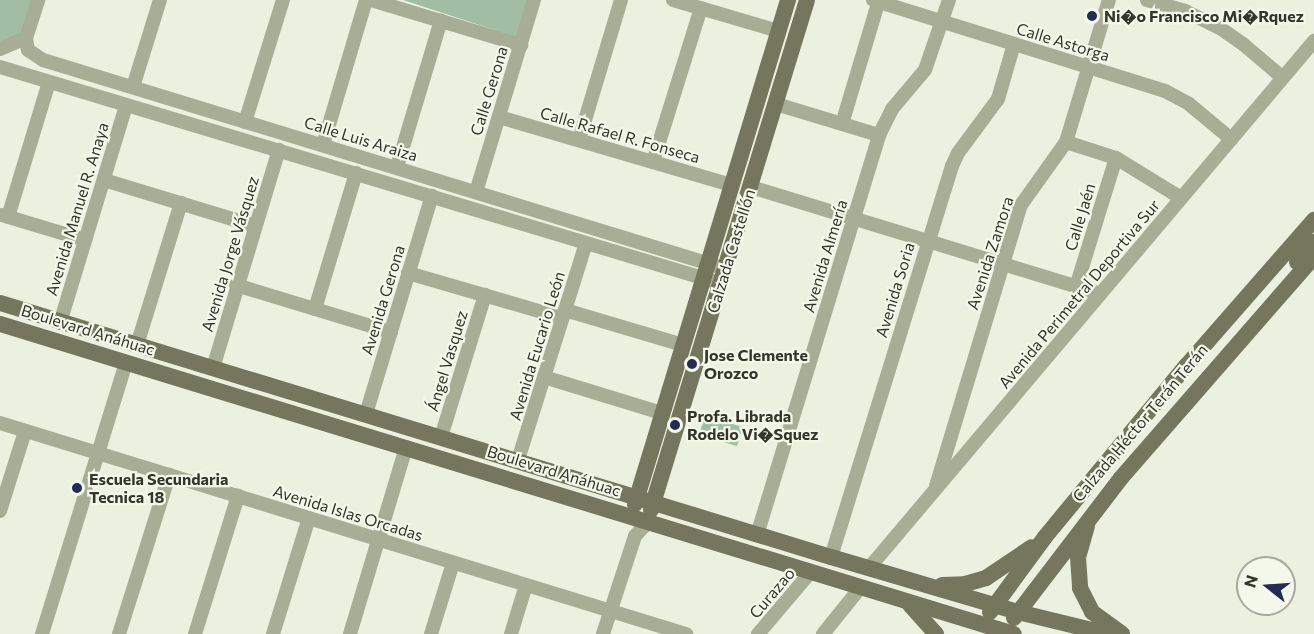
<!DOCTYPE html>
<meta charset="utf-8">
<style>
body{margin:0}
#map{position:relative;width:1314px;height:634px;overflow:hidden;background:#ebf0df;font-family:Commissioner,sans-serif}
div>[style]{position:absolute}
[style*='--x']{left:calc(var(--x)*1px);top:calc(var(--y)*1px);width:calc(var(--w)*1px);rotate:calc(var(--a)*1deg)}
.green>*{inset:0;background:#a1bea4}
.minor>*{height:14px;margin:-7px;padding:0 7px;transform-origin:7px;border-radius:7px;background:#a8ad95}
.major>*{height:16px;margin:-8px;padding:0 8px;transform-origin:8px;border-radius:8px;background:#74775d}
.dots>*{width:16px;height:16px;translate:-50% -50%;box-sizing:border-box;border:3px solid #f4f8eb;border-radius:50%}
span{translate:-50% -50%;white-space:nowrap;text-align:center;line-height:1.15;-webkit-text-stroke:4.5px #f4f8eb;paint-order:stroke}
.poi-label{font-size:16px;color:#35362a;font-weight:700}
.left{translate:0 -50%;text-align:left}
.street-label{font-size:16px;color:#35362a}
.north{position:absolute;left:1236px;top:556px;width:60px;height:60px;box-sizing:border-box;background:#f4f8eb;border:2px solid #a8aa9e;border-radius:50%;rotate:287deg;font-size:16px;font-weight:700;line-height:24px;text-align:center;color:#35362a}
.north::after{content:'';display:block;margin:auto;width:21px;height:27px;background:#242b54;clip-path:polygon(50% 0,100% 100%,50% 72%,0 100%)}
</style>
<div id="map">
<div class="green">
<i style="clip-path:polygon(0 0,34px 0,22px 35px,0 46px)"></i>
<i style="clip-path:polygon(403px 0,530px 0,519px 38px)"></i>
<i style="clip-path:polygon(705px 416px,743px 427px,737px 446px,699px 435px)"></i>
</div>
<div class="minor">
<i style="--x:371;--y:0;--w:157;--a:16.7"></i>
<i style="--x:673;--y:0;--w:109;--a:16.4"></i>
<i style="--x:873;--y:0;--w:306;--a:17.3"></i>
<i style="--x:1165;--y:91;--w:27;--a:28"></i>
<i style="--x:1189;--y:104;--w:55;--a:39.8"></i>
<i style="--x:1147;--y:0;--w:40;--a:16"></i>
<i style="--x:1185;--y:11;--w:39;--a:26"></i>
<i style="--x:1220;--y:28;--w:28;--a:35"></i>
<i style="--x:1243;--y:44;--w:52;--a:40.4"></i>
<i style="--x:26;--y:38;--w:12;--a:81"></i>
<i style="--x:28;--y:50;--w:18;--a:34"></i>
<i style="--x:43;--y:60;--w:714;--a:17.01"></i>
<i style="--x:0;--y:49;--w:28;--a:-23"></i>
<i style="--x:26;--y:38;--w:40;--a:-72"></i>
<i style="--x:0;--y:67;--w:744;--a:16.71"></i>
<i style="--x:133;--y:87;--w:91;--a:-72.8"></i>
<i style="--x:776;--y:104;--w:108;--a:16.8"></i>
<i style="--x:499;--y:117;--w:242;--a:16.3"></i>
<i style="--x:245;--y:122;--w:128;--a:-72.7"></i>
<i style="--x:842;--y:124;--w:129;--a:-73.4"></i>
<i style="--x:579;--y:140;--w:146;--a:-73.3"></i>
<i style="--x:1066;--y:142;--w:52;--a:17.7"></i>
<i style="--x:1116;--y:158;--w:76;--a:31.6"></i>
<i style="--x:323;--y:145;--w:151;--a:-73.5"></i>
<i style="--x:653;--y:162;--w:161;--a:-72.7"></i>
<i style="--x:397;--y:167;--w:153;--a:-73.3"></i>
<i style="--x:104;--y:180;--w:158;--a:16.9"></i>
<i style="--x:751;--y:187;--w:365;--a:17"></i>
<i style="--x:476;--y:192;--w:201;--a:-73.2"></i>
<i style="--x:2;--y:215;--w:87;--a:16.8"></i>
<i style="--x:8;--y:217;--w:141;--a:-73.1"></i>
<i style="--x:408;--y:273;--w:161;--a:16.2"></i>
<i style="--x:236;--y:285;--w:162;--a:16.9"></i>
<i style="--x:1076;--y:287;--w:135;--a:-72.8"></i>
<i style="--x:315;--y:309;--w:142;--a:-73.2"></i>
<i style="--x:565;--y:310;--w:123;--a:16.5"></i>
<i style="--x:60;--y:323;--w:227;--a:-73.1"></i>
<i style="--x:137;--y:345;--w:149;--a:-72.8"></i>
<i style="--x:213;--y:368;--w:228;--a:-73.2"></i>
<i style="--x:544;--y:377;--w:123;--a:17"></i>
<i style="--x:366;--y:414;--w:228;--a:-73.2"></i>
<i style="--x:0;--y:423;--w:718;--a:17.1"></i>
<i style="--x:441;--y:437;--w:149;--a:-72.8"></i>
<i style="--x:518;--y:460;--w:227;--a:-72.6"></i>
<i style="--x:936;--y:486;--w:294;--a:-73.2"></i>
<i style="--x:1021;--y:205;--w:77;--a:-54.5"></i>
<i style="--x:1066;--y:142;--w:148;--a:-73.2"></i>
<i style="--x:0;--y:511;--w:84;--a:-72.6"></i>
<i style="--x:757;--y:535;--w:418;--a:-73"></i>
<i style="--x:879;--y:135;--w:29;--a:-63"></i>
<i style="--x:892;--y:109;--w:51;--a:-49.8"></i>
<i style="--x:925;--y:70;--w:74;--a:-71.1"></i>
<i style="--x:831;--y:557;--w:409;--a:-72.8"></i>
<i style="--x:952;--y:166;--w:14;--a:-65"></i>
<i style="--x:958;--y:153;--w:67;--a:-53.5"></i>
<i style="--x:998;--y:99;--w:57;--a:-73.8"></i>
<i style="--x:869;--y:568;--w:690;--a:-49.82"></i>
<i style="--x:42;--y:634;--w:284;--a:-72.8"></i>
<i style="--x:119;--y:634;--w:167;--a:-72.5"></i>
<i style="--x:195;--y:634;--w:145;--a:-72.7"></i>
<i style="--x:273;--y:634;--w:121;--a:-72.8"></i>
<i style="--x:350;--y:634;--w:195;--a:-73.3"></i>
<i style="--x:431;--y:634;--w:74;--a:-72.8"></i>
<i style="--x:511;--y:634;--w:51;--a:-73"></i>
<i style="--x:603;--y:634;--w:103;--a:-71.9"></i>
<i style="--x:635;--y:536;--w:19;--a:-47"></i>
<i style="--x:758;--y:634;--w:80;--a:-49.6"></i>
<i style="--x:823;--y:634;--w:59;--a:-51.2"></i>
</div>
<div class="major">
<i style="--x:1297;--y:262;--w:26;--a:-50"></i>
<i style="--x:0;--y:303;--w:869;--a:17"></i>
<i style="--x:831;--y:557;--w:195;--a:16.4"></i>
<i style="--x:1018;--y:612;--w:93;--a:13.7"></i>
<i style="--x:0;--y:324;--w:1060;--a:17"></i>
<i style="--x:635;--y:504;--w:527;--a:-73.11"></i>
<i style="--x:651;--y:510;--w:533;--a:-72.99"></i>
<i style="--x:1087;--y:526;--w:32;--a:106"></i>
<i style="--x:1078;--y:557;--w:31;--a:86"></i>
<i style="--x:1080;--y:588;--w:27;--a:63"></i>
<i style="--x:1092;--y:612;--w:37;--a:36"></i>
<i style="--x:942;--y:585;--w:23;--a:-2"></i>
<i style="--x:965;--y:584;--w:22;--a:-16"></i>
<i style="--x:986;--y:578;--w:55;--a:-34"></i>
<i style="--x:910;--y:605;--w:39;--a:48"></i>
<i style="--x:990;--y:612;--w:93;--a:-53.7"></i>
<i style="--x:1045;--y:537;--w:223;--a:-50.5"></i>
<i style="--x:1187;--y:365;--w:193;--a:-48.8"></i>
<i style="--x:1014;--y:618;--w:176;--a:-52.6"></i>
<i style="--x:1121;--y:478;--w:293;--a:-48.9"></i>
</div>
<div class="dots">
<i style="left:1092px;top:16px;background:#242b54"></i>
<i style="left:692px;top:364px;background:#242b54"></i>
<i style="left:675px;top:425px;background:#242b54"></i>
<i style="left:77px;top:488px;background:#242b54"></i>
</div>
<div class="poi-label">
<span class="left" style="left:1104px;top:16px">Ni�o Francisco Mi�Rquez</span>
<span class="left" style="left:704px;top:364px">Jose Clemente<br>Orozco</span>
<span class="left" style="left:687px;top:425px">Profa. Librada<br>Rodelo Vi�Squez</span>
<span class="left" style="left:89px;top:488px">Escuela Secundaria<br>Tecnica 18</span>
</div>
<div class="street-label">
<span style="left:1063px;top:42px;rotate:17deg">Calle Astorga</span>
<span style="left:489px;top:91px;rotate:-73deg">Calle Gerona</span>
<span style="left:620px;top:135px;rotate:16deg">Calle Rafael R. Fonseca</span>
<span style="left:361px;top:139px;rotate:17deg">Calle Luis Araiza</span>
<span style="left:77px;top:209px;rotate:-73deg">Avenida Manuel R. Anaya</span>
<span style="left:1080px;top:217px;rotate:-73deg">Calle Jaén</span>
<span style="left:731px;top:251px;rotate:-73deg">Calzada Castellón</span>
<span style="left:990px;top:253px;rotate:-72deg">Avenida Zamora</span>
<span style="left:230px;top:254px;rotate:-73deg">Avenida Jorge Vásquez</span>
<span style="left:825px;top:256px;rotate:-73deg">Avenida Almería</span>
<span style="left:895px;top:290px;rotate:-73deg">Avenida Soria</span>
<span style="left:1079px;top:294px;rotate:-50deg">Avenida Perimetral Deportiva Sur</span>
<span style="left:383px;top:300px;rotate:-73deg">Avenida Gerona</span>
<span style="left:88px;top:330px;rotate:17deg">Boulevard Anáhuac</span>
<span style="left:537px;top:346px;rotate:-73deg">Avenida Eucario León</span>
<span style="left:447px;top:361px;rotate:-73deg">Ángel Vasquez</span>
<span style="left:1140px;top:423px;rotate:-50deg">Calzada Héctor Terán Terán</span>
<span style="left:554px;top:471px;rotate:17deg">Boulevard Anáhuac</span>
<span style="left:348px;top:513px;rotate:17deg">Avenida Islas Orcadas</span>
<span style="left:772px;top:593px;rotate:-50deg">Curazao</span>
</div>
<div class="north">N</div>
</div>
